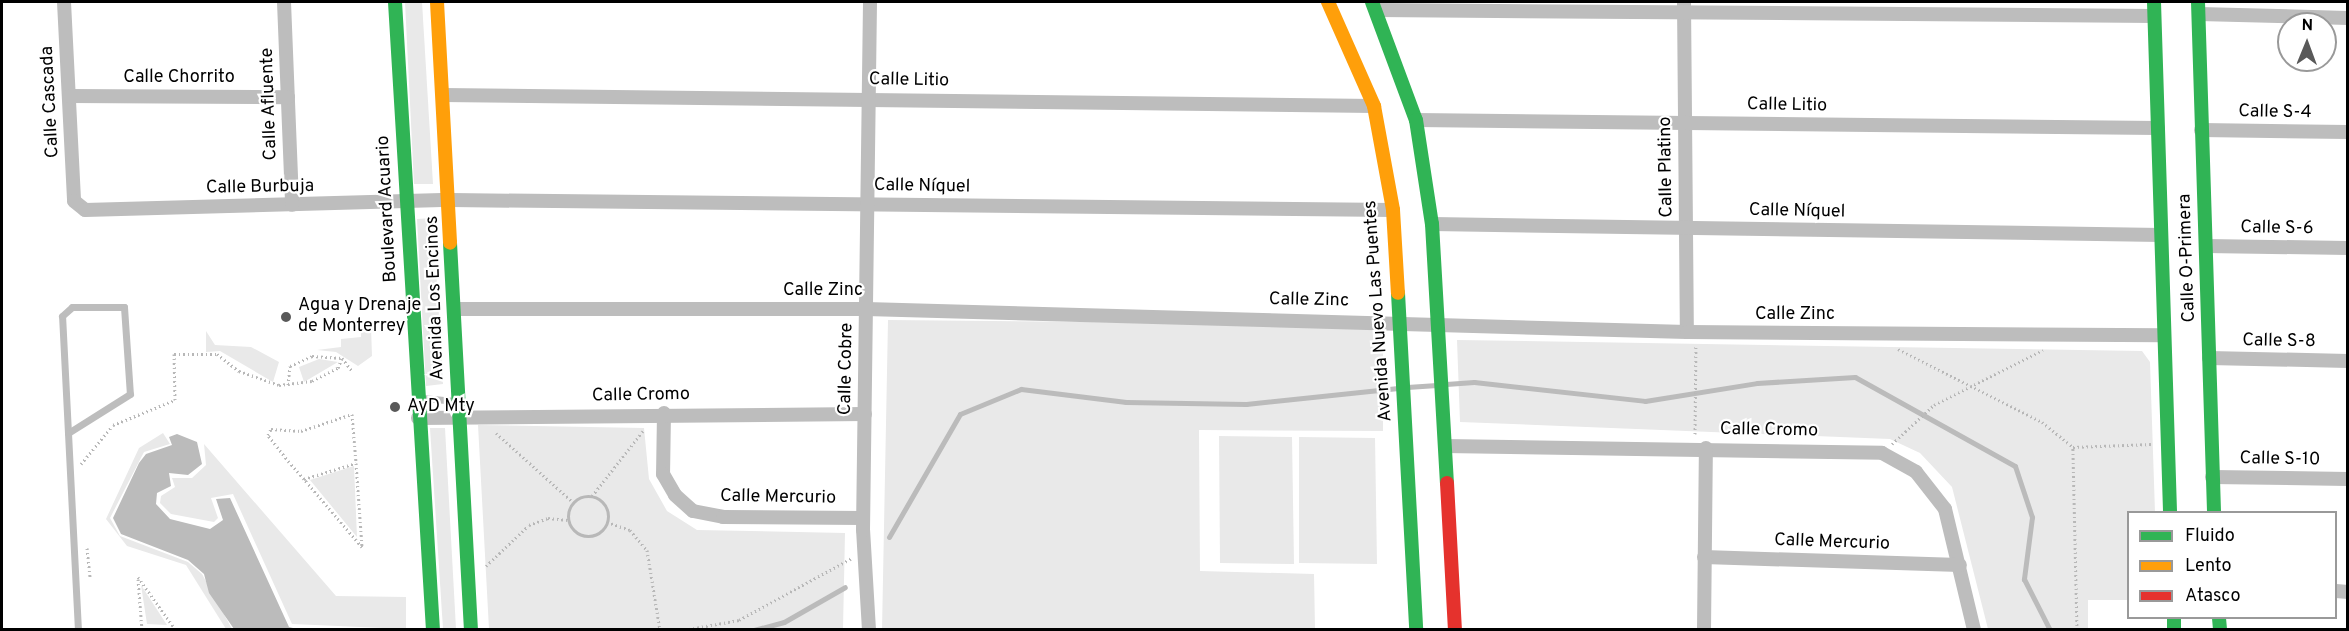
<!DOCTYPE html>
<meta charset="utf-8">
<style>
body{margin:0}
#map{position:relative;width:2349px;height:631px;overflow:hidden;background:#fff;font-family:Overpass,sans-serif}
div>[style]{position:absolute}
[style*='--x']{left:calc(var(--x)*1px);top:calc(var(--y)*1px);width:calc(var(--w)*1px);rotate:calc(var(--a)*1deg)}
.green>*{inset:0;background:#e9e9e9}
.water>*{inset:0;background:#bbb}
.stream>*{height:5px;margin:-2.5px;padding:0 2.5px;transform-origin:2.5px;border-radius:2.5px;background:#bbb}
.path>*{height:3px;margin-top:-1.5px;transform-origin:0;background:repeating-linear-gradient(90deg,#b8b8b8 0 1.5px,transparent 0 4.5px)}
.path>.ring{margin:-1.5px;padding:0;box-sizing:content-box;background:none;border:3px solid #b8b8b8;border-radius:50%}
.lane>*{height:7px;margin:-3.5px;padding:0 3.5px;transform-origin:3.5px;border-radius:3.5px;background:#bdbdbd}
.street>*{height:14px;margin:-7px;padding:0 7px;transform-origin:7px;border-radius:7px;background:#bdbdbd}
.fast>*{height:14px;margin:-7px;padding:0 7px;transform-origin:7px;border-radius:7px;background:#30b455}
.slow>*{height:14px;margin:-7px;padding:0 7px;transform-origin:7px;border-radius:7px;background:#ff9f0a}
.jam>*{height:14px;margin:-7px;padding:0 7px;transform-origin:7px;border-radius:7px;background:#e5322d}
.dots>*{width:16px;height:16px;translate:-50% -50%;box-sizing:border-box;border:3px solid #fff;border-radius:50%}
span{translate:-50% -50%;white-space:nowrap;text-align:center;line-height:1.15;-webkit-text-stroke:4.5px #fff;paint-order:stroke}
.street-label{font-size:18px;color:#000}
.poi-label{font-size:18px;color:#000}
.left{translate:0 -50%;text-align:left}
.frame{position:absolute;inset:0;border:3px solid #000;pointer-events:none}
.legend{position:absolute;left:2127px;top:511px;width:210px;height:108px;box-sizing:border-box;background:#fff;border:2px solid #999;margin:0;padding:8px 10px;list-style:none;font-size:18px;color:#000}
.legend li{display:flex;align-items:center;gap:12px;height:30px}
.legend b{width:30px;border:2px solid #999}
.north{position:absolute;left:2277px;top:12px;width:60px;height:60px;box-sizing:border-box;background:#fff;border:2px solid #999;border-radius:50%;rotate:1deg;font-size:16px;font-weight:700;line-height:24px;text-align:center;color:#000}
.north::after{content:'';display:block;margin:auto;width:21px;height:27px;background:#595959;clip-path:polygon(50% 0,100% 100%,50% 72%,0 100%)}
</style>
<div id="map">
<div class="green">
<i style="clip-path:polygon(405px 2px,422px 2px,433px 184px,414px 184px)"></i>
<i style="clip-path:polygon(433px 218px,443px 384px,426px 386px,417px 219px)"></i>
<i style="clip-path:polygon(888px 320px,1383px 325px,1383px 431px,1199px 430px,1200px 571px,1314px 574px,1315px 629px,882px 630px)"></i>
<i style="clip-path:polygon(361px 327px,371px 327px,372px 356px,358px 366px,336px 352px,317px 350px,341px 347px,341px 339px,361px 337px)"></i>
<i style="clip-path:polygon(206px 331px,215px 345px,251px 347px,279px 362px,273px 382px,220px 351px,206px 352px)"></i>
<i style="clip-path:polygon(1457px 340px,2142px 351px,2150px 362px,2155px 512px,2128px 512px,2128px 600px,2088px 600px,2088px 629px,1988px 629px,1952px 487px,1920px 453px,1890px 439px,1460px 422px)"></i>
<i style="clip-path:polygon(319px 359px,338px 362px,304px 382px,299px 367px)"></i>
<i style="clip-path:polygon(478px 425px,644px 428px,649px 479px,667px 511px,697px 530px,845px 533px,843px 629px,489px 629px)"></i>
<i style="clip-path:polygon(430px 428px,445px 428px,456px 629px,443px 629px)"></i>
<i style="clip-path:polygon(163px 433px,170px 444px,144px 452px,110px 518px,120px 536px,188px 562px,202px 574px,232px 629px,226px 629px,186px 565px,127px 546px,106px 519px,139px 448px)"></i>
<i style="clip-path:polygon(1219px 436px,1292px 437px,1294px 564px,1220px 563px)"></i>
<i style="clip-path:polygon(1299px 437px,1375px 438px,1377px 564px,1299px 563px)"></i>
<i style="clip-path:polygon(204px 444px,336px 596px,406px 597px,406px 629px,292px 624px,233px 494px,211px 498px,218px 518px,214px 522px,171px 514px,160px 503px,161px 496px,175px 487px,172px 478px,192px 478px,206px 465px)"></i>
<i style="clip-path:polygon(354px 466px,357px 537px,310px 480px)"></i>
<i style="clip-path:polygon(141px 585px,167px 625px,147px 624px)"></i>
</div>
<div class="water">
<i style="clip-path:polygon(177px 434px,197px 442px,202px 464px,188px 475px,169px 473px,171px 486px,157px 493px,156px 504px,170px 519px,210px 529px,223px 520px,216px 499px,230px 498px,289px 627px,297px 629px,234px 629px,209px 593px,204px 574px,188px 560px,121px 534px,113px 518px,139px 463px,146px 454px,172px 445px,169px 437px)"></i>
</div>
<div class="stream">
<i style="--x:1446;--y:384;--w:28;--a:-4"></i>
<i style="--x:1474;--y:382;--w:172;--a:6.3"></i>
<i style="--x:1645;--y:401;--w:113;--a:-9.1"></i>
<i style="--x:1757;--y:383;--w:98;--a:-3.5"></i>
<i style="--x:1855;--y:377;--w:183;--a:29.1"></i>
<i style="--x:2015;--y:466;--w:54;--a:71.6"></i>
<i style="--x:2032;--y:517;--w:63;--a:97.4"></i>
<i style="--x:2024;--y:579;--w:57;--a:63"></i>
<i style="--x:1407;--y:387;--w:30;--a:-4"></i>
<i style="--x:889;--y:537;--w:142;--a:-60"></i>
<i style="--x:960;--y:414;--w:66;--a:-22.3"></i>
<i style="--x:1021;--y:389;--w:106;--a:7.1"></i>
<i style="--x:1126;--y:402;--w:120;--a:1"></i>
<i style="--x:1246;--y:404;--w:153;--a:-6"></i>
<i style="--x:754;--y:630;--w:31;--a:-15"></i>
<i style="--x:784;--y:622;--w:70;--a:-29.8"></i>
</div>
<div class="path">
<i style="--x:1898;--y:349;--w:161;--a:26.9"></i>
<i style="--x:2042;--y:422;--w:40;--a:39"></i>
<i style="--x:288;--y:385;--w:19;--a:-84"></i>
<i style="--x:290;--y:366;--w:24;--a:-24"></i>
<i style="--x:312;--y:356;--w:30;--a:4"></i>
<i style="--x:342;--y:358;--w:16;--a:52"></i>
<i style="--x:496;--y:433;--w:103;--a:41.9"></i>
<i style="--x:1695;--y:434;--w:89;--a:-89.4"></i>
<i style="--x:1892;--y:444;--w:57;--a:-42.9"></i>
<i style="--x:1934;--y:405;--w:122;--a:-26.8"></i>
<i style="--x:81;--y:464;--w:50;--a:-50.6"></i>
<i style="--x:113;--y:425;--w:67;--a:-22"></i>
<i style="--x:175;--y:400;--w:46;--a:-91.2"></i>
<i style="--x:174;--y:354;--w:43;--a:0"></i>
<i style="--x:217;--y:354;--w:28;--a:38"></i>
<i style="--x:239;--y:371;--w:42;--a:19.3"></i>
<i style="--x:279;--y:385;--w:33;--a:-7"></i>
<i style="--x:312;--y:381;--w:29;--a:-27"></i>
<i style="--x:338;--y:368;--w:11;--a:-68"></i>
<i style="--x:304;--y:479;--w:54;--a:-17.1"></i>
<i style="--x:356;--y:463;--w:84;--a:85.9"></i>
<i style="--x:362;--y:547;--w:89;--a:-130.5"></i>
<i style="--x:304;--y:479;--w:23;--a:-131"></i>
<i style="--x:289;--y:462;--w:34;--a:-128"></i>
<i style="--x:268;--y:435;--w:7;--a:-63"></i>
<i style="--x:271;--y:429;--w:30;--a:4"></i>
<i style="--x:301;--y:431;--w:54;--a:-18.4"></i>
<i style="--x:352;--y:414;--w:49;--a:85.3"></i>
<i class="ring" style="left:568px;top:496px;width:37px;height:37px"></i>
<i style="--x:592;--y:496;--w:83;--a:-51.9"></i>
<i style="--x:607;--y:522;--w:24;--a:19"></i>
<i style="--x:630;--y:530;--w:26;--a:50"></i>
<i style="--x:647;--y:550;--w:81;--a:80.8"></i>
<i style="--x:87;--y:548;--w:30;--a:84"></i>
<i style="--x:486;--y:566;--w:59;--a:-43.6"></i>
<i style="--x:529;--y:525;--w:20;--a:-20"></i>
<i style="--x:548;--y:518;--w:20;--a:6"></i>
<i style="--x:138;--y:577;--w:64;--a:54.6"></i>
<i style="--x:175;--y:629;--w:15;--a:176"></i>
<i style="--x:138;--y:579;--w:51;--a:85.5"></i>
<i style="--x:684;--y:630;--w:56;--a:-10.3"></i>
<i style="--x:739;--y:620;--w:129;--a:-28.8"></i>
<i style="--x:2077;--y:630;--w:183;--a:-91.3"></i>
<i style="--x:2073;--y:447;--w:79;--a:-2.2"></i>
</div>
<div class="lane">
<i style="--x:422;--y:398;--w:33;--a:5"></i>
<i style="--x:68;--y:433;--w:117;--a:-92.9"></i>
<i style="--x:62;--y:316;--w:13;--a:-42"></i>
<i style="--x:72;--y:307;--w:52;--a:0"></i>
<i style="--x:124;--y:307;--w:87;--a:86.1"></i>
<i style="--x:130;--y:394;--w:73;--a:147.8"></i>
<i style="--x:68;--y:433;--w:197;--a:87.1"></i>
</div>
<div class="street">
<i style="--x:64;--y:2;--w:199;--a:87.1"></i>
<i style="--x:74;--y:201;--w:14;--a:39"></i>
<i style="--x:85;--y:210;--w:366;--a:-1.6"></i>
<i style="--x:451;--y:200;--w:942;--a:0.61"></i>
<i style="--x:284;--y:2;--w:203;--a:87.7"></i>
<i style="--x:1684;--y:2;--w:330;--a:89.5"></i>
<i style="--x:1377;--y:10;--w:777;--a:0.44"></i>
<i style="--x:2199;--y:14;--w:149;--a:1.5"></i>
<i style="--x:443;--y:95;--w:931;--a:0.68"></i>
<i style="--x:69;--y:96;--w:219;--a:0.3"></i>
<i style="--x:1416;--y:120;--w:742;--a:0.62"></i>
<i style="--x:2201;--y:130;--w:147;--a:0.8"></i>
<i style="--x:1432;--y:224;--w:729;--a:0.86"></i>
<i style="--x:2206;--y:246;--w:142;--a:0.8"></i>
<i style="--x:454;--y:309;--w:412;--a:0"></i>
<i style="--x:866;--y:309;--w:821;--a:1.6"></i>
<i style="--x:1687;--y:332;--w:477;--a:0.4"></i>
<i style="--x:2209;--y:358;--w:139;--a:1.2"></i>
<i style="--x:664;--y:413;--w:61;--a:90.9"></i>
<i style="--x:663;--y:474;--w:24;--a:60"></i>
<i style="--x:675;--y:495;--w:24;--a:42"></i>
<i style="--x:693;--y:511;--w:31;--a:11"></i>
<i style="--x:723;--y:517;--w:140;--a:0.4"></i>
<i style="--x:418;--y:418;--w:447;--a:-0.5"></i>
<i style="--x:1445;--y:446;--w:437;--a:0.9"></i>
<i style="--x:1882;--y:453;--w:39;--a:29"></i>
<i style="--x:1916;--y:472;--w:47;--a:51.9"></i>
<i style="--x:1945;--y:509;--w:124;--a:76.5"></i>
<i style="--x:2212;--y:477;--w:136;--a:0.8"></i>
<i style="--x:1704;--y:557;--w:256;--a:1.8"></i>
<i style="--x:2336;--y:591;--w:12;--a:5"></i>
<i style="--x:869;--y:630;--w:100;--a:-93.4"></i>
<i style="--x:863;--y:530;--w:528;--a:-89.24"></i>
<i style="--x:1704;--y:630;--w:182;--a:-89.4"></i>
</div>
<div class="fast">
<i style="--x:395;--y:2;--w:629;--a:86.54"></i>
<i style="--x:1372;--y:2;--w:126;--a:69.6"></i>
<i style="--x:1416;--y:120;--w:105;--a:81.3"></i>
<i style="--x:1432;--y:224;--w:259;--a:86.7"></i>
<i style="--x:2154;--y:2;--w:510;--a:88.2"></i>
<i style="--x:2198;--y:2;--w:510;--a:88.2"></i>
<i style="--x:450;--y:243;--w:388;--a:86.9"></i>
<i style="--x:1398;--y:293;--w:337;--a:86.9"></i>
<i style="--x:2174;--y:618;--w:12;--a:90"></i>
<i style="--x:2219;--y:618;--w:12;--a:85"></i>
</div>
<div class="slow">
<i style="--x:437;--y:2;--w:241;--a:86.9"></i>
<i style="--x:1328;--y:2;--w:114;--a:66.1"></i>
<i style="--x:1374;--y:106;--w:106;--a:79.6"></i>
<i style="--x:1393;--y:210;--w:83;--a:86.6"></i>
</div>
<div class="jam">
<i style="--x:1447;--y:483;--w:147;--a:86.9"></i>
</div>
<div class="dots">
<i style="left:286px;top:317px;background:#595959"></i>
<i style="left:395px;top:407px;background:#595959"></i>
</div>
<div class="street-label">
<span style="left:179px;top:78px">Calle Chorrito</span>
<span style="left:909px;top:81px;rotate:1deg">Calle Litio</span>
<span style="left:51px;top:102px;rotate:-93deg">Calle Cascada</span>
<span style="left:270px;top:104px;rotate:-92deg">Calle Afluente</span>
<span style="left:1787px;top:106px;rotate:1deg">Calle Litio</span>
<span style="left:2275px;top:113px;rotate:1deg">Calle S-4</span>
<span style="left:1667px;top:167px;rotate:-91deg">Calle Platino</span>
<span style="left:922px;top:187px;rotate:1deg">Calle Níquel</span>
<span style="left:260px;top:188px;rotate:-1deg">Calle Burbuja</span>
<span style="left:388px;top:209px;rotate:-93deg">Boulevard Acuario</span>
<span style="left:1797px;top:212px;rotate:1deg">Calle Níquel</span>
<span style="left:2277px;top:229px;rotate:1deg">Calle S-6</span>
<span style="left:2188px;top:258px;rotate:-92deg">Calle O-Primera</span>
<span style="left:823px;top:291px">Calle Zinc</span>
<span style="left:436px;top:298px;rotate:-92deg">Avenida Los Encinos</span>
<span style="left:1309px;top:301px;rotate:1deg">Calle Zinc</span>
<span style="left:1379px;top:311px;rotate:-94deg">Avenida Nuevo Las Puentes</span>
<span style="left:1795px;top:315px">Calle Zinc</span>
<span style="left:2279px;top:342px;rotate:1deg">Calle S-8</span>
<span style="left:847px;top:369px;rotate:-89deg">Calle Cobre</span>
<span style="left:641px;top:396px;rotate:-1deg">Calle Cromo</span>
<span style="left:1769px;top:431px;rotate:1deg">Calle Cromo</span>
<span style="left:2280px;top:460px;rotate:1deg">Calle S-10</span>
<span style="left:778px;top:498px;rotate:1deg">Calle Mercurio</span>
<span style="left:1832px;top:543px;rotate:2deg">Calle Mercurio</span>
</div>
<div class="poi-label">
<span class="left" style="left:298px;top:317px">Agua y Drenaje<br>de Monterrey</span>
<span class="left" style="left:407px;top:407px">AyD Mty</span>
</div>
<div class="frame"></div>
<ul class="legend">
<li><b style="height:8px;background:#30b455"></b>Fluido</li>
<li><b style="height:8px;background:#ff9f0a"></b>Lento</li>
<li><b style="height:8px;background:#e5322d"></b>Atasco</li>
</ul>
<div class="north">N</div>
</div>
